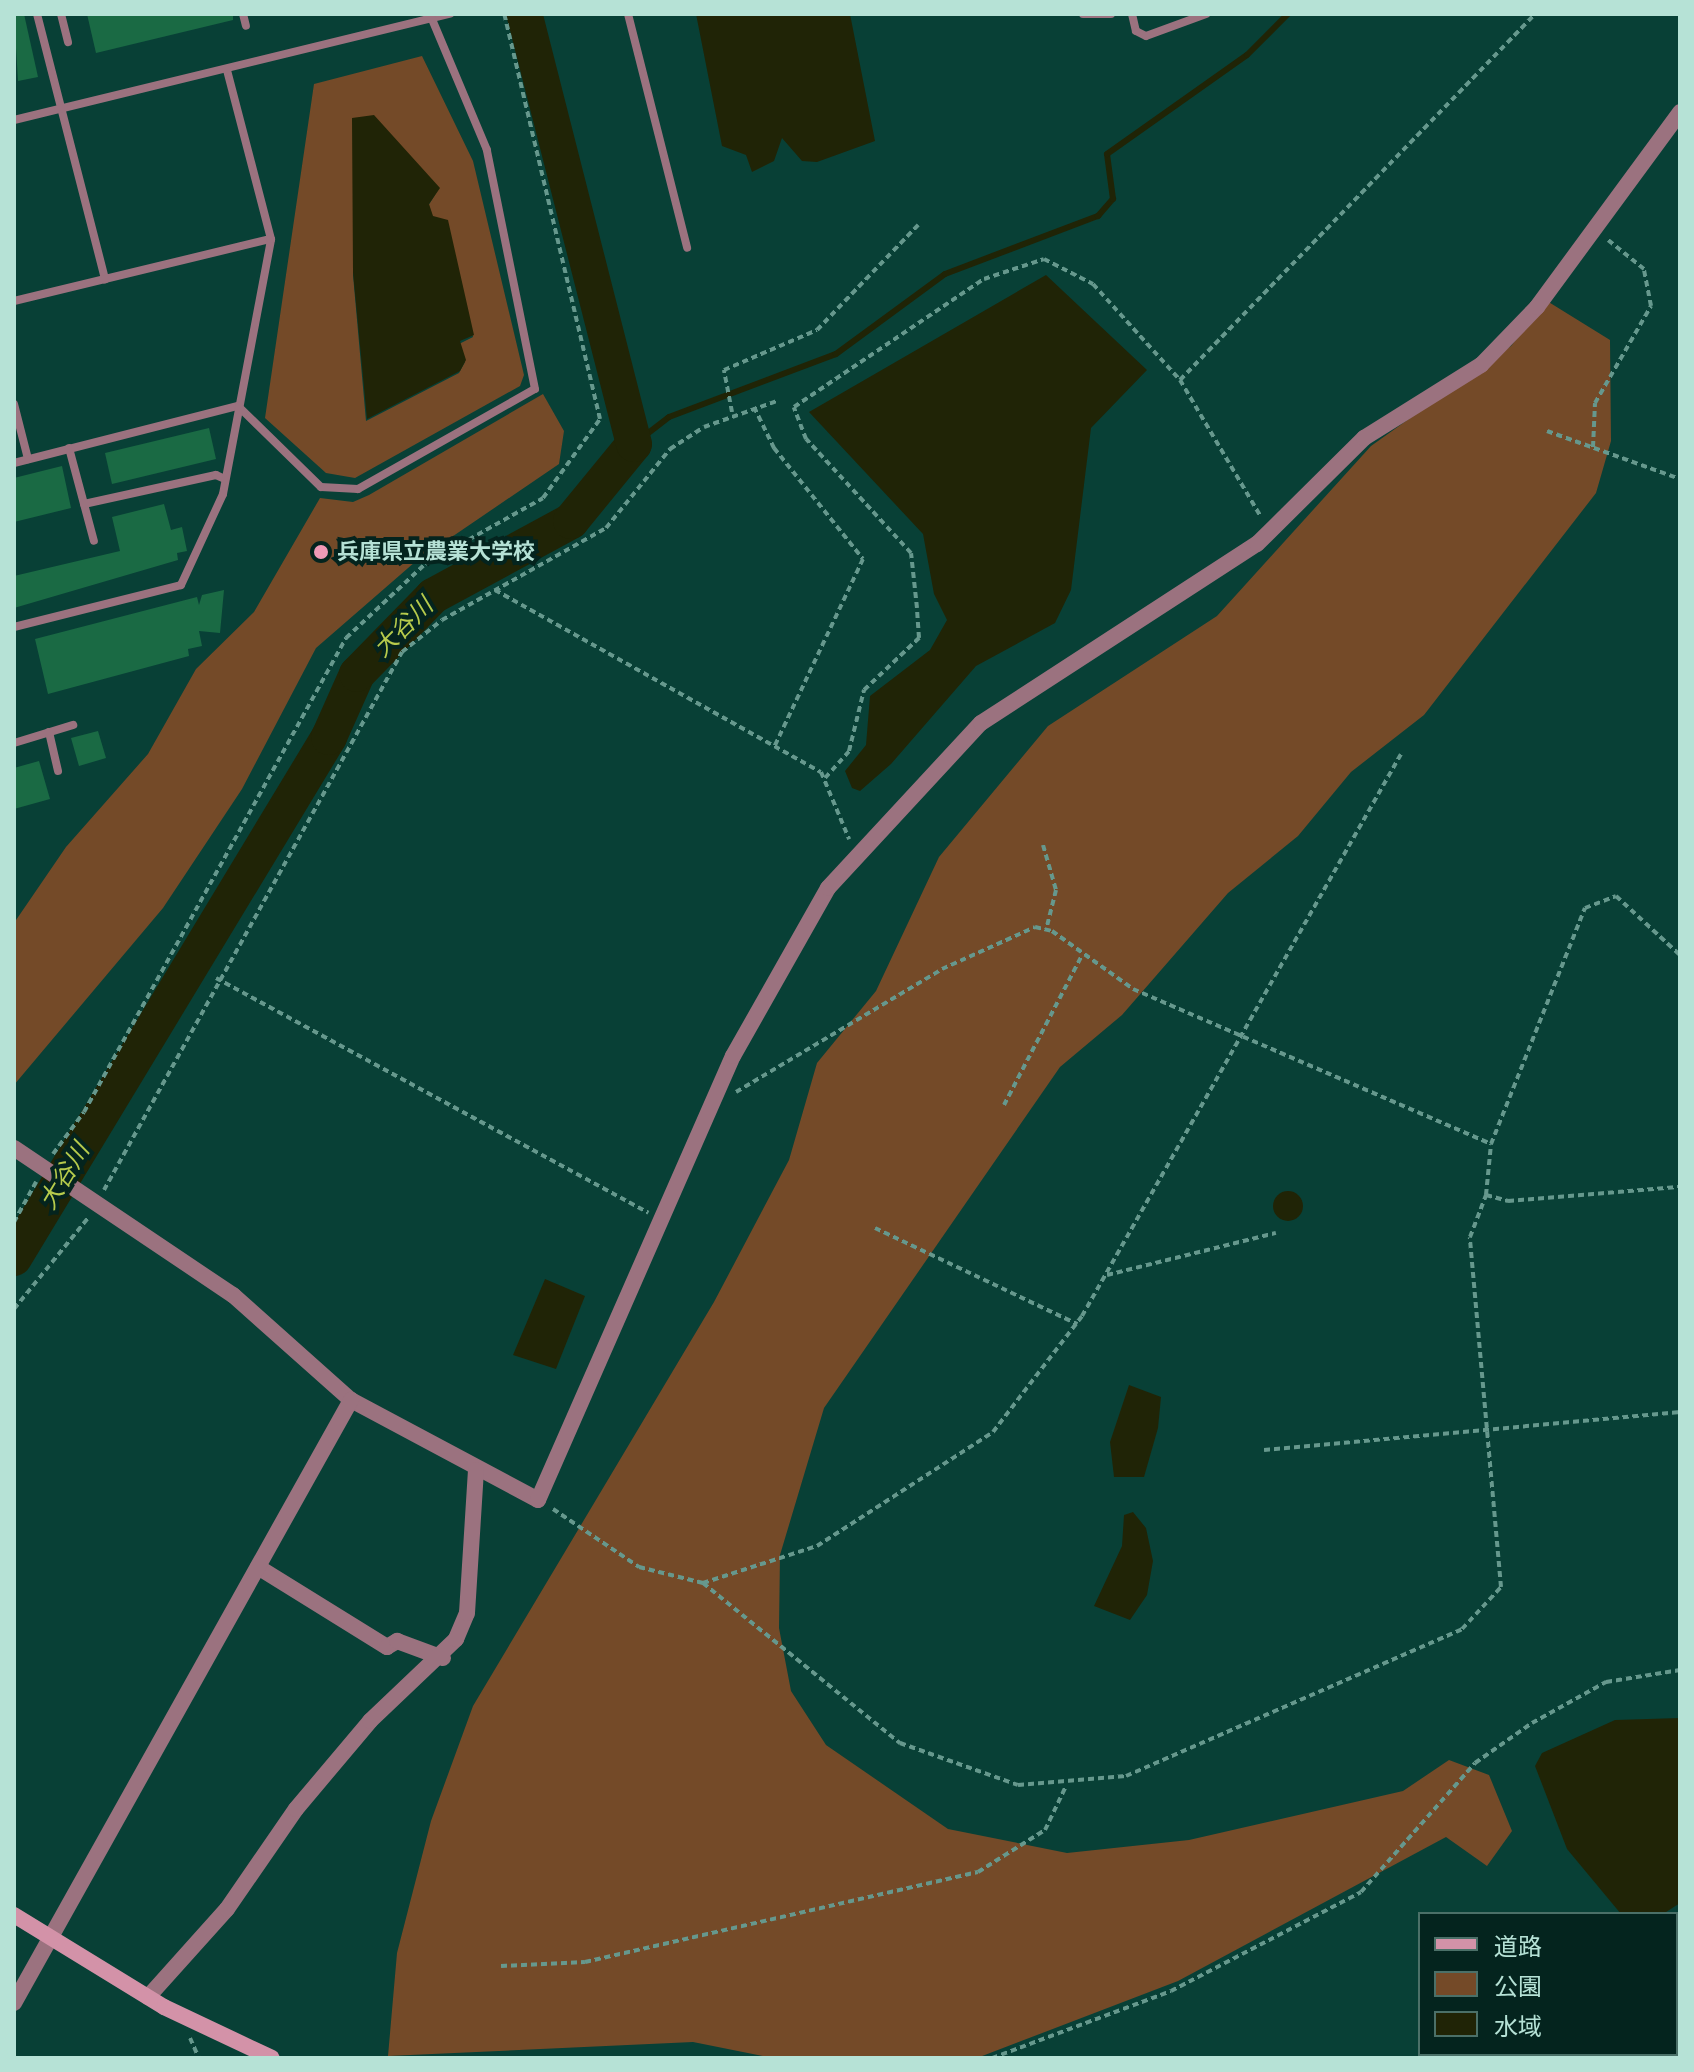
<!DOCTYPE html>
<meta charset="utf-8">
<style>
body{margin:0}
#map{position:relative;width:1694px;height:2072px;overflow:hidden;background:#084036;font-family:Inter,"Noto Sans JP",sans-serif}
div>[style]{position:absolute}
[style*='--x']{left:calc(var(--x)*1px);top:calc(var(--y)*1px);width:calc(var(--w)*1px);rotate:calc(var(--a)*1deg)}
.green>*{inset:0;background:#744a28}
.water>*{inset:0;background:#202406}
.round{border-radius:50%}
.stream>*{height:6px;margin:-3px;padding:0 3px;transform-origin:3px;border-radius:3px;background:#202406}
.river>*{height:36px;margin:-18px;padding:0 18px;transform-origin:18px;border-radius:18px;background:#202406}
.building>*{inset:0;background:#1a6a44}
.path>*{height:4px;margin-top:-2px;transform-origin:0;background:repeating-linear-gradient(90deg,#66988d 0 6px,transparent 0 10px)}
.lane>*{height:8px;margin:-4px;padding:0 4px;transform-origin:4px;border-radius:4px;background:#9b727f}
.street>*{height:16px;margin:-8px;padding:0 8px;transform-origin:8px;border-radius:8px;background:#9b727f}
.secondary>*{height:16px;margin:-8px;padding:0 8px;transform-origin:8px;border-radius:8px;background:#d392a8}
.dots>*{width:22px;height:22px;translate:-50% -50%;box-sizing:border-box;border:4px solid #04241e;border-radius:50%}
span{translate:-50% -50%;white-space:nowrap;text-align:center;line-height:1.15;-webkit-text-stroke:8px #04241e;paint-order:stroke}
.poi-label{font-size:22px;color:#b6e2d6;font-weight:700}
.left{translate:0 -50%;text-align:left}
.water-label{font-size:24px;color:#b7cb4c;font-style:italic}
.frame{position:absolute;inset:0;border:16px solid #b6e2d6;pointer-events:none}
.legend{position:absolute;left:1418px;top:1912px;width:260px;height:144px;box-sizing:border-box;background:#04241e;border:2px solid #4b7068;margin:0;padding:10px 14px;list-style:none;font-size:24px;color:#b6e2d6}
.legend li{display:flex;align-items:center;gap:16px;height:40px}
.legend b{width:40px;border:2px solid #4b7068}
</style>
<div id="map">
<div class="green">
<i style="clip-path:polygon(evenodd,422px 56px,473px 161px,524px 375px,520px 386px,355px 478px,326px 473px,265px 418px,314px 84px,422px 56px,353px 118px,374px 118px,438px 190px,428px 206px,432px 218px,447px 222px,473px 337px,459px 344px,465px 362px,459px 373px,366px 421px,353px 275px,353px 118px)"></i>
<i style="clip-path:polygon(1547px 301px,1610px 340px,1611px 441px,1596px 493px,1424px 715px,1351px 772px,1298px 836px,1228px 893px,1122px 1015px,1060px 1067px,824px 1408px,780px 1555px,779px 1628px,791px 1691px,826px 1745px,948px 1829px,1067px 1853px,1189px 1840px,1403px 1791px,1449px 1760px,1489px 1775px,1512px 1831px,1487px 1866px,1446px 1837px,1178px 1981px,977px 2058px,773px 2058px,693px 2042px,388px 2056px,397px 1953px,431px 1821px,473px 1706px,714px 1302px,789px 1160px,817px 1063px,876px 991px,939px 857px,1048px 726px,1217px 616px,1371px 446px,1511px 346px)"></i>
<i style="clip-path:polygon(543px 394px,564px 431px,559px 464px,415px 562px,316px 648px,242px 789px,163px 908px,14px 1085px,14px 923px,66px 847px,148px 754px,196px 669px,254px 612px,320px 498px,353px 502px,369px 495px)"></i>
</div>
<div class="water">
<i style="clip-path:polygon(696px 14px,850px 14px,875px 141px,817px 162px,802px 161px,782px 138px,774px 161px,752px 172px,746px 155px,722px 146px)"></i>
<i style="clip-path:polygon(374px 115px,440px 188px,429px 204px,433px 216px,448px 220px,474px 335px,460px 341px,466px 360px,460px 371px,367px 419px,353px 272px,352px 118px)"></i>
<i style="clip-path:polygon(1046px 275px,1147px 370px,1091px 428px,1071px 590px,1055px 623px,976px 666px,891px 764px,860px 791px,852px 788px,845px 771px,866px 745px,870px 696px,930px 650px,947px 620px,934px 594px,923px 534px,809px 412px)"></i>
<i class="round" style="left:1273px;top:1191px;width:30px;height:30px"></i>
<i style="clip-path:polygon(545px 1279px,585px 1296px,556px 1369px,513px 1355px)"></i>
<i style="clip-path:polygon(1129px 1385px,1161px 1397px,1158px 1428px,1144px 1477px,1114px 1477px,1110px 1442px)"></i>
<i style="clip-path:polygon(1133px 1512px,1146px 1528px,1153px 1561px,1147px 1595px,1130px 1620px,1094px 1606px,1122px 1546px,1124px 1515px)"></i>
<i style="clip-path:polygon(1680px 1718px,1680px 1903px,1663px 1914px,1621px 1914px,1567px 1849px,1535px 1766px,1542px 1753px,1615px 1720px)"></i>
</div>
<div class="stream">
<i style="--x:634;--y:444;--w:44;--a:-37.6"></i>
<i style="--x:669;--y:417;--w:178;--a:-20.7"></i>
<i style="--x:836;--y:354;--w:135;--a:-36.3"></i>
<i style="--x:945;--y:274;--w:164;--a:-20.8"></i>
<i style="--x:1098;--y:216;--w:23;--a:-49"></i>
<i style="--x:1113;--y:199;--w:45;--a:-97.6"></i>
<i style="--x:1107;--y:154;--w:171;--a:-35.3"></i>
<i style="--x:1247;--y:55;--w:58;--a:-45"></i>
</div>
<div class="river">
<i style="--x:14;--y:1258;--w:609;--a:-58.84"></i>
<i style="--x:329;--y:737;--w:69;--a:-66"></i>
<i style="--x:357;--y:674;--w:109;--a:-45.7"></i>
<i style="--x:433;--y:596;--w:157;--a:-28.5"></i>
<i style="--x:571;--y:521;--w:99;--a:-50.7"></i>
<i style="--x:634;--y:444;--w:444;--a:-104.3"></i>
</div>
<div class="building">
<i style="clip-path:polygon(14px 14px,24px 14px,38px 77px,18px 81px)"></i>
<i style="clip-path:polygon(87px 14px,233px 14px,233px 20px,96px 53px)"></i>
<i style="clip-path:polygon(209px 428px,216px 459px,112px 484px,105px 453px)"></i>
<i style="clip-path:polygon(62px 466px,71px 508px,14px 522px,14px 478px)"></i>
<i style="clip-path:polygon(164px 504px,171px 530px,182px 527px,187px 551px,177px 553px,178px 560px,14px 608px,14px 576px,120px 551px,112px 517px)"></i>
<i style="clip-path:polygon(224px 590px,220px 633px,199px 631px,202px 646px,188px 649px,189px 656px,48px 694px,35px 639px,197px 597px,199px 605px,202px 595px)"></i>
<i style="clip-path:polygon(98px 731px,106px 758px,79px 766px,71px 738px)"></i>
<i style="clip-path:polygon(39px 761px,50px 799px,14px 809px,14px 768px)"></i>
</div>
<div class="path">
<i style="--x:1180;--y:380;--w:510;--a:-45.87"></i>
<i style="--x:754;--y:407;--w:46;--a:64"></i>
<i style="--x:774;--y:448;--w:142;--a:51.3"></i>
<i style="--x:863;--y:559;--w:208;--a:115.3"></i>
<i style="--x:732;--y:412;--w:43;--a:-100.8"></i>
<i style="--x:724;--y:370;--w:101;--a:-23.3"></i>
<i style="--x:817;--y:330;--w:146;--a:-46.1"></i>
<i style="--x:1547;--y:431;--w:141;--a:19.8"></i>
<i style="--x:1593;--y:447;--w:44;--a:-87.4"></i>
<i style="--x:1595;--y:403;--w:112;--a:-60"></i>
<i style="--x:1651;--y:306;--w:38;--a:-101"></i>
<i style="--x:1644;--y:269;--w:46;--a:-141.1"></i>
<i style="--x:495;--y:590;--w:373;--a:29.2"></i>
<i style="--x:821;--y:772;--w:73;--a:67.3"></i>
<i style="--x:825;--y:778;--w:36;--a:-48"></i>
<i style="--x:849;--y:751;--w:63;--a:-76.2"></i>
<i style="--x:864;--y:690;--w:76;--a:-43.4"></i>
<i style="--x:919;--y:638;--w:30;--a:-94"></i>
<i style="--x:917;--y:608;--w:55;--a:-96.2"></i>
<i style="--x:911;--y:553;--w:155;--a:-132.6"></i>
<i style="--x:806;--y:439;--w:34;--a:-111"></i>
<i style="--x:794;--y:407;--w:229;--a:-34"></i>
<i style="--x:984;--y:279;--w:63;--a:-18.4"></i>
<i style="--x:1044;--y:259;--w:55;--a:27"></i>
<i style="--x:1093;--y:284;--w:130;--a:47.8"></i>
<i style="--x:1180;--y:380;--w:159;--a:59.4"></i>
<i style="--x:1043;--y:845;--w:47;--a:73.9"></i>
<i style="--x:1056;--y:890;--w:41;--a:104"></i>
<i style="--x:216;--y:978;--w:492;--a:28.5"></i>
<i style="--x:736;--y:1092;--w:240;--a:-30.8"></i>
<i style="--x:942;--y:969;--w:102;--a:-24.3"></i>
<i style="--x:1035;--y:927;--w:17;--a:13"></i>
<i style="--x:1052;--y:931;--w:100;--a:35.6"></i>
<i style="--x:1133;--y:989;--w:390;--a:23.4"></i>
<i style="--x:1004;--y:1105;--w:169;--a:-62.5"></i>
<i style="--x:53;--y:1154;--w:52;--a:-53.6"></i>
<i style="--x:84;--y:1112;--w:542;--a:-61.07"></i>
<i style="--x:346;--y:638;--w:108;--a:-43.1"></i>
<i style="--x:425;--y:564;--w:135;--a:-29.2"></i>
<i style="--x:543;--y:498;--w:97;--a:-54.2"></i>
<i style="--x:600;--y:419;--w:416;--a:-103.3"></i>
<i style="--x:104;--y:1190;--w:615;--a:-61.02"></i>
<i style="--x:402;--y:652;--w:51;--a:-38.7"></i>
<i style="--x:442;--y:620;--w:188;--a:-29.3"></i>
<i style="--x:606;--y:528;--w:102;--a:-51"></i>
<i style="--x:670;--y:449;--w:40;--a:-32.9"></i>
<i style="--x:704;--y:427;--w:77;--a:-19.6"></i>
<i style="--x:1486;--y:1195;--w:23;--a:15"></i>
<i style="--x:1508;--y:1201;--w:173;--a:-4.7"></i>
<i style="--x:14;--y:1222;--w:46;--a:-61.2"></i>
<i style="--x:875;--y:1228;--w:224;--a:25.4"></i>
<i style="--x:1107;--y:1275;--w:174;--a:-14"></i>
<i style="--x:14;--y:1309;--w:117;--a:-50.9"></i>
<i style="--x:1264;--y:1450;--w:418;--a:-5.2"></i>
<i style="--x:553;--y:1509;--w:104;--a:34"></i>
<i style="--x:639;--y:1567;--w:66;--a:14"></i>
<i style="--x:703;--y:1583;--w:120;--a:-18"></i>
<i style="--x:817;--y:1546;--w:210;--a:-32.9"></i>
<i style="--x:993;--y:1432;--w:146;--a:-52.5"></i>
<i style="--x:1082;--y:1316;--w:646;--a:-60.42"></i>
<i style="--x:703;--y:1583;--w:254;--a:39.1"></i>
<i style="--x:900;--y:1743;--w:125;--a:19.6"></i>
<i style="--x:1018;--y:1785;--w:108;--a:-4.8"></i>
<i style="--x:1126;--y:1776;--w:367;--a:-23.6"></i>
<i style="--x:1462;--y:1629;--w:57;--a:-47.1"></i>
<i style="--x:1501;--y:1587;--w:351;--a:-95.1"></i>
<i style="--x:1470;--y:1237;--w:45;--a:-69.1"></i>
<i style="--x:1486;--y:1195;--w:51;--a:-84.4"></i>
<i style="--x:1491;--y:1144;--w:254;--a:-68.3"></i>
<i style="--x:1585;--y:908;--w:33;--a:-21"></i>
<i style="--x:1616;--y:896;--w:87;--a:42.7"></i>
<i style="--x:501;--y:1966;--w:84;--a:-2.7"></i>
<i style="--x:585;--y:1962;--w:403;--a:-12.9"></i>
<i style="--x:978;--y:1872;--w:79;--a:-32.1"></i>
<i style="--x:1045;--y:1830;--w:49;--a:-64.5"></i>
<i style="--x:190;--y:2038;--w:22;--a:66"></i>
<i style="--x:992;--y:2058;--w:191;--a:-20.5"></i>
<i style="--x:1171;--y:1991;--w:214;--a:-27.5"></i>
<i style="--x:1361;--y:1892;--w:172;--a:-48.5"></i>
<i style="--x:1475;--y:1763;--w:70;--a:-35.1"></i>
<i style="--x:1532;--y:1723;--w:85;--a:-29"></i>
<i style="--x:1606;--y:1682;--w:75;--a:-9.2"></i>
</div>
<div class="lane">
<i style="--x:37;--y:14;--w:274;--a:75.6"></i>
<i style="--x:61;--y:14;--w:29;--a:76"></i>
<i style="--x:243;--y:14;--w:12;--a:76"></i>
<i style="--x:628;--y:14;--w:241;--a:75.8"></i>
<i style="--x:1083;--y:14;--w:28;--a:0"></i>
<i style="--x:1132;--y:14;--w:17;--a:77"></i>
<i style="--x:1136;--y:31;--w:11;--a:27"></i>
<i style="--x:1146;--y:36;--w:64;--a:-20.1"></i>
<i style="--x:14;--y:120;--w:449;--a:-13.7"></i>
<i style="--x:14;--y:301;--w:264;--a:-13.6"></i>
<i style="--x:14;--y:404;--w:57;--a:75.7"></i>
<i style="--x:69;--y:448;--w:96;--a:75"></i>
<i style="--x:14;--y:463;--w:231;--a:-14.3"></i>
<i style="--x:238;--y:406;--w:116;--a:44.3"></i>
<i style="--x:321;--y:487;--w:37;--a:3"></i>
<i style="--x:358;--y:489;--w:203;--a:-29.5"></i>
<i style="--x:535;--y:389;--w:244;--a:-101.4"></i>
<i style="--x:487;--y:150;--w:142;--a:-112.8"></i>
<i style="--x:84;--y:504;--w:135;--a:-12.4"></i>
<i style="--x:216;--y:475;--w:10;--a:24"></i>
<i style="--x:14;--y:627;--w:172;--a:-14.1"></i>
<i style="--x:181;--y:585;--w:100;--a:-65.2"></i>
<i style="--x:223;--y:494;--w:259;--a:-79.3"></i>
<i style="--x:271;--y:239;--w:175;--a:-104.6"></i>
<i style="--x:49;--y:732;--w:40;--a:77"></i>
<i style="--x:14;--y:743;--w:62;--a:-17"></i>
</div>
<div class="street">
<i style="--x:14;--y:1148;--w:264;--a:33.9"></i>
<i style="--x:233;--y:1295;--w:158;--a:41.7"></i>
<i style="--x:351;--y:1400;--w:212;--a:28.1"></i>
<i style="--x:538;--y:1500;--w:485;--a:-66.3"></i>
<i style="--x:733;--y:1056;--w:193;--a:-60.5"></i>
<i style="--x:828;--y:888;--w:225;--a:-47.2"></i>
<i style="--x:981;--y:723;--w:329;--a:-33"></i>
<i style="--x:1257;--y:544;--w:151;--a:-44.7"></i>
<i style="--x:1364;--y:438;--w:138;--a:-32"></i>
<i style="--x:1481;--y:365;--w:81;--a:-46"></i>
<i style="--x:1537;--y:307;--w:242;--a:-53.7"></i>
<i style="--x:258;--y:1567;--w:152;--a:31.8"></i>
<i style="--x:387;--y:1647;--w:12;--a:-31"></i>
<i style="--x:397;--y:1641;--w:49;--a:20.3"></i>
<i style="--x:148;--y:1997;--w:118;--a:-48.1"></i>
<i style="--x:227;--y:1909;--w:121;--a:-55.4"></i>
<i style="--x:296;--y:1809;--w:115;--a:-49.9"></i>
<i style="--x:370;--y:1721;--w:119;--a:-43.6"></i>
<i style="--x:456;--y:1639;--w:28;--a:-67"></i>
<i style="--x:467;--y:1613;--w:143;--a:-86.4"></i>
<i style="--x:14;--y:2003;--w:691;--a:-60.8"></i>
</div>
<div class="secondary">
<i style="--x:14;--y:1915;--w:176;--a:31.5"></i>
<i style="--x:164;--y:2007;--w:119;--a:25.3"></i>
</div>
<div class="dots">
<i style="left:321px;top:552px;background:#f09ab7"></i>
</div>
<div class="poi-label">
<span class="left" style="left:337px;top:552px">兵庫県立農業大学校</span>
</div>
<div class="water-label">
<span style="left:403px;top:627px;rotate:-45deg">大谷川</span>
<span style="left:64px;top:1176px;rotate:-59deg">大谷川</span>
</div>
<div class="frame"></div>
<ul class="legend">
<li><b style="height:10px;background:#d392a8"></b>道路</li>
<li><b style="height:22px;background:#744a28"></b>公園</li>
<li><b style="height:22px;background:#202406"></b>水域</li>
</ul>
</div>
